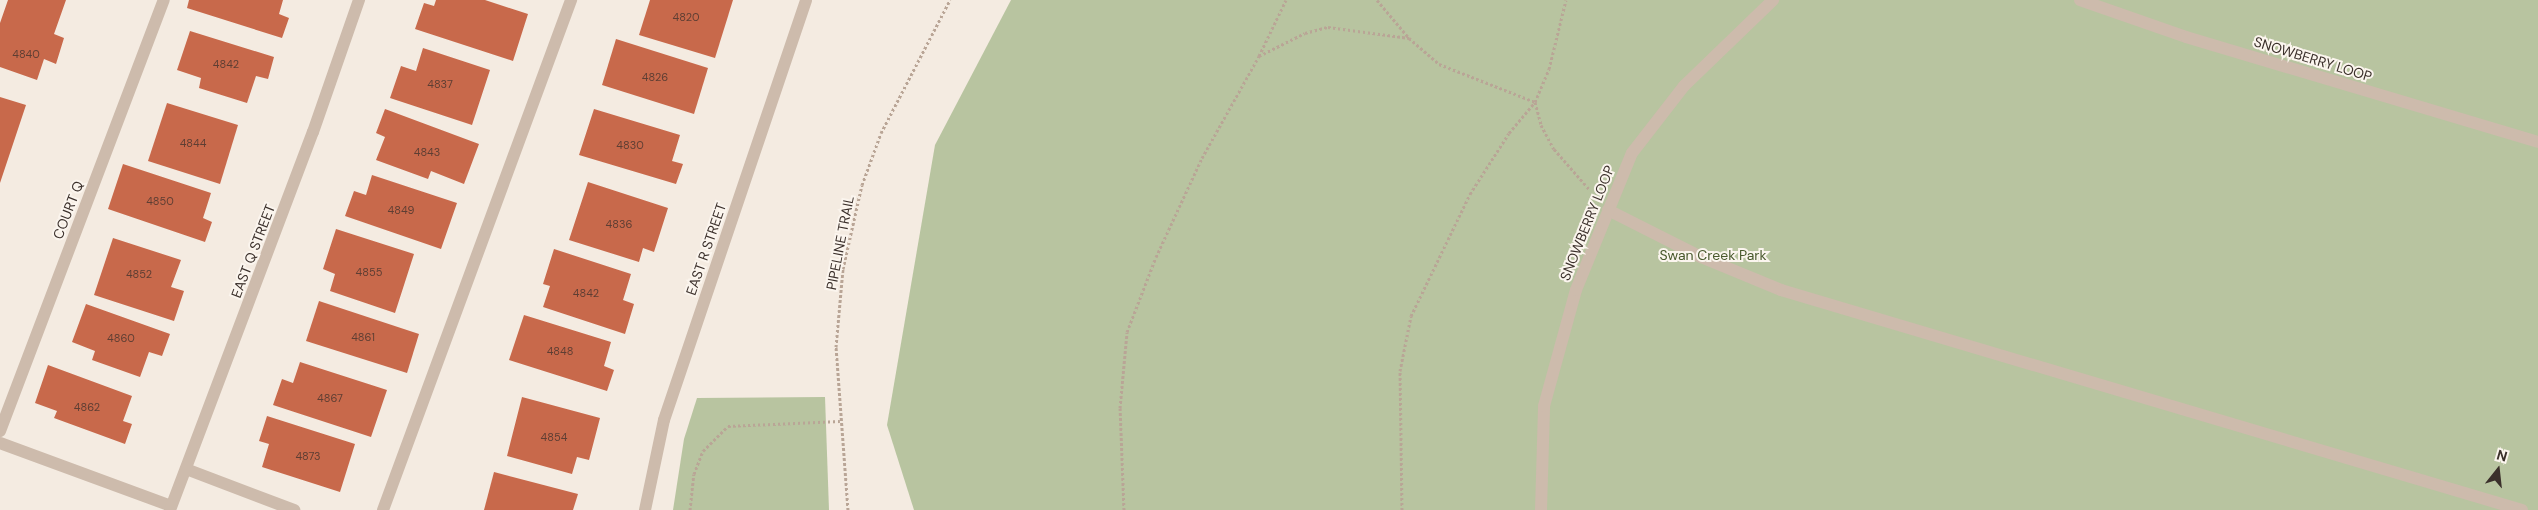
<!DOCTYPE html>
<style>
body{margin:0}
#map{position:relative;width:2538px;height:510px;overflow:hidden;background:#f4ebe1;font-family:"DM Sans",sans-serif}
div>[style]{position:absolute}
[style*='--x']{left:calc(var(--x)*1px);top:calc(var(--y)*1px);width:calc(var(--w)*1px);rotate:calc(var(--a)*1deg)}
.green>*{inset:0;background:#b8c4a0}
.building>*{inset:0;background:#c8694b}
.path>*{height:3px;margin-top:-1.5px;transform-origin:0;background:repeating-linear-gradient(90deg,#b9a596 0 2.5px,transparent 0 5px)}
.minor>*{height:12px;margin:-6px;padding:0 6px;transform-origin:6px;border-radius:6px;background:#cdbbac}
span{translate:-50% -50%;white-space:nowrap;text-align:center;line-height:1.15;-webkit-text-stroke:4px #fbf5ee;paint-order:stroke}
.number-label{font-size:11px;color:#5e3e33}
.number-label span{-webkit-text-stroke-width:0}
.street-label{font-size:14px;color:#3b302b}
.park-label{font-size:14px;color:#4a5a2e}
.north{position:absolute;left:2473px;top:445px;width:50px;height:50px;-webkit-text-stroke:4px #fbf5ee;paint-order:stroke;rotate:16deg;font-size:14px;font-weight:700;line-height:20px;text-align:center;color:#3b302b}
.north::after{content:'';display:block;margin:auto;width:18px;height:22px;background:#3b302b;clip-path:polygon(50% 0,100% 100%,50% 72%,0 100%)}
</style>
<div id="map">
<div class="green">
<i style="clip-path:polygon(1011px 0,2538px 0,2538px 510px,914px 510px,887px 425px,935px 145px)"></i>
<i style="clip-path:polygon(825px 397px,829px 510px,673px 510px,684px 439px,697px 398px)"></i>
</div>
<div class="building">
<i style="clip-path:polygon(8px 0,66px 0,54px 34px,64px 38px,56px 64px,44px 59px,37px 80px,0 67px,0 23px)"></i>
<i style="clip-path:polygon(189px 0,283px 0,279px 14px,289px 18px,282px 38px,187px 8px)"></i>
<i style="clip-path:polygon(436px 0,485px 0,528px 14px,513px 61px,415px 29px,424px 3px,434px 6px)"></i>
<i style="clip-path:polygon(650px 0,733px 0,715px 58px,639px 35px)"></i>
<i style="clip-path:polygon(190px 31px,274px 57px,268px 79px,256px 76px,247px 103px,199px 88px,201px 78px,177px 70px)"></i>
<i style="clip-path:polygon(616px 39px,708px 68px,694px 114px,602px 85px)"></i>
<i style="clip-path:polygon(423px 48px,490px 70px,472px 125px,390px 98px,401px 66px,416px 71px)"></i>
<i style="clip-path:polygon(0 97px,26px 105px,0 183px)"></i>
<i style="clip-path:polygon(167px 103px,238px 125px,220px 184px,148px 161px)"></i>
<i style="clip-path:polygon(385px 109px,479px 144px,464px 184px,431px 171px,428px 179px,376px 160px,385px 137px,376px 133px)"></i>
<i style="clip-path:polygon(594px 109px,680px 135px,672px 161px,683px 164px,676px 184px,579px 155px)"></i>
<i style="clip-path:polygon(123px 164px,211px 193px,203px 218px,212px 222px,205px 242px,108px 209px)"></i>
<i style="clip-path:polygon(372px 175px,457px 203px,441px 249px,345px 216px,354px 191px,366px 195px)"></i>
<i style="clip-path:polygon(588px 182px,668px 208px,654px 252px,643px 248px,639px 262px,569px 240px)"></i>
<i style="clip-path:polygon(336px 229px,414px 254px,395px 313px,330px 291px,335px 274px,323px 269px)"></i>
<i style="clip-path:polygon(113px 238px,181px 260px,171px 287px,184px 291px,174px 321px,94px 295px)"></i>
<i style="clip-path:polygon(554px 249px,631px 274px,623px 300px,634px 304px,625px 334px,543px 307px,550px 286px,543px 284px)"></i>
<i style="clip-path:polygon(319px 301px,419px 334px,407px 373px,306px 341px)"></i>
<i style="clip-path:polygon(86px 304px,170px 334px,162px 356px,149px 352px,140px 377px,92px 360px,95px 351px,72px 342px)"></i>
<i style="clip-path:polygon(524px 315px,611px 342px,604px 366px,614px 370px,607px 391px,509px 360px)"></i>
<i style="clip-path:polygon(300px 362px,387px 390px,371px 437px,273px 405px,282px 379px,293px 383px)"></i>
<i style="clip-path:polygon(48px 365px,132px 396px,123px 421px,132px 424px,125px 444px,54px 418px,57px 411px,35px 403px)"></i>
<i style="clip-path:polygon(522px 397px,600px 418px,589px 460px,577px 457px,572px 474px,507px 456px)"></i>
<i style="clip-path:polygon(267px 416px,355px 444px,340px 492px,262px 467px,269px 444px,259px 441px)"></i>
<i style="clip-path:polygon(494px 472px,578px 494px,573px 510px,484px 510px)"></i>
</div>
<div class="path">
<i style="--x:1377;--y:0;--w:50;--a:49.9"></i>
<i style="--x:1409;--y:38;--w:40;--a:41"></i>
<i style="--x:1439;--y:64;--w:103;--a:21.6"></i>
<i style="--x:1535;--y:102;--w:24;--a:75"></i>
<i style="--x:1541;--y:125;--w:27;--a:62"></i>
<i style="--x:1554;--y:149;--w:53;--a:48.8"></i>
<i style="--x:1259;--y:56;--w:51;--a:-26.6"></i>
<i style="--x:1305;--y:33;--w:24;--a:-15"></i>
<i style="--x:1328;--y:27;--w:82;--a:7.7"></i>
<i style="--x:690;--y:510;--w:36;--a:-84"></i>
<i style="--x:694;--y:474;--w:25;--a:-69"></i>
<i style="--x:703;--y:451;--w:35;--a:-45"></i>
<i style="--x:728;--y:426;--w:112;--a:-2.6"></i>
<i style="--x:848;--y:510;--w:163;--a:-94.2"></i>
<i style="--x:836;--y:347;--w:78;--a:-84.9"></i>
<i style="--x:843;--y:269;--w:86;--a:-77.3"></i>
<i style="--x:862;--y:185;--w:55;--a:-69.9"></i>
<i style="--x:881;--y:133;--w:150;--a:-62.6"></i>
<i style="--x:1124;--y:510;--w:102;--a:-92.2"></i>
<i style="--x:1120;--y:408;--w:76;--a:-84.7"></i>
<i style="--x:1127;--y:332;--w:80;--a:-68.9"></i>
<i style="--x:1156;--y:257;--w:109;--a:-65.1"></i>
<i style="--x:1202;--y:158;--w:117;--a:-60.8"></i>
<i style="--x:1259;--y:56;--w:62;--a:-64.3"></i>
<i style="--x:1402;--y:510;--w:139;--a:-90.8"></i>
<i style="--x:1400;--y:371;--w:56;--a:-78.7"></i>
<i style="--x:1411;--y:316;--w:136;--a:-64.2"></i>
<i style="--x:1470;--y:194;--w:72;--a:-57.4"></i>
<i style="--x:1509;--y:133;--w:40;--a:-50"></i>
<i style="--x:1535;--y:102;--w:36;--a:-67"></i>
<i style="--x:1549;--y:69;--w:71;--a:-76.2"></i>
</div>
<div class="minor">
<i style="--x:2080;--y:0;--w:112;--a:19.2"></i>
<i style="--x:2186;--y:37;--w:367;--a:16.6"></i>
<i style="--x:1608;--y:210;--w:104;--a:26.8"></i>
<i style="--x:1701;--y:257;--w:87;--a:22.4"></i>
<i style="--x:1781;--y:290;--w:773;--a:16.54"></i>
<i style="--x:0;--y:431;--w:461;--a:-69.2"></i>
<i style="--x:0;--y:443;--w:182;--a:20.2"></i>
<i style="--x:186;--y:469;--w:116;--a:20.8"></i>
<i style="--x:170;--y:510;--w:404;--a:-69.3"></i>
<i style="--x:313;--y:132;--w:140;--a:-70.8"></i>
<i style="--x:383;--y:510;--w:544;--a:-69.76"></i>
<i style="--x:645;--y:510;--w:92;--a:-78.1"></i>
<i style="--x:664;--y:420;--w:443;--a:-71.3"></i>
<i style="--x:1541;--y:510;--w:104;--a:-88.3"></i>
<i style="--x:1544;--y:406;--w:120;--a:-74.6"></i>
<i style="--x:1576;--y:290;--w:148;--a:-67.8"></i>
<i style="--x:1632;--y:153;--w:85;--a:-52.2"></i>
<i style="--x:1684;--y:86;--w:124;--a:-44"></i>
</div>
<div class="number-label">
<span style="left:686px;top:17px">4820</span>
<span style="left:26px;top:54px">4840</span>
<span style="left:226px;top:64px">4842</span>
<span style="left:655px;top:77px">4826</span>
<span style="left:440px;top:84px">4837</span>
<span style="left:193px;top:143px">4844</span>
<span style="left:630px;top:145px">4830</span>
<span style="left:427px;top:152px">4843</span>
<span style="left:160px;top:201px">4850</span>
<span style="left:401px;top:210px">4849</span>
<span style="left:619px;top:224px">4836</span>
<span style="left:369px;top:272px">4855</span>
<span style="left:139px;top:274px">4852</span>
<span style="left:586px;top:293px">4842</span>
<span style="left:363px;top:337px">4861</span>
<span style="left:121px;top:338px">4860</span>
<span style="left:560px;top:351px">4848</span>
<span style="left:330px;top:398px">4867</span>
<span style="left:87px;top:407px">4862</span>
<span style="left:554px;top:437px">4854</span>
<span style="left:308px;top:456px">4873</span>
</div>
<div class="street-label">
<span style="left:2313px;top:59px;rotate:17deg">SNOWBERRY LOOP</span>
<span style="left:68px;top:210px;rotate:-69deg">COURT Q</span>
<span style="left:1587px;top:223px;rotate:-68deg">SNOWBERRY LOOP</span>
<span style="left:840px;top:243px;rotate:-79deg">PIPELINE TRAIL</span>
<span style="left:706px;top:249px;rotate:-71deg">EAST R STREET</span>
<span style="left:253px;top:251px;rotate:-69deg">EAST Q STREET</span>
</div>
<div class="park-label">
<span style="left:1713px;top:255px">Swan Creek Park</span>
</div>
<div class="north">N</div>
</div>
